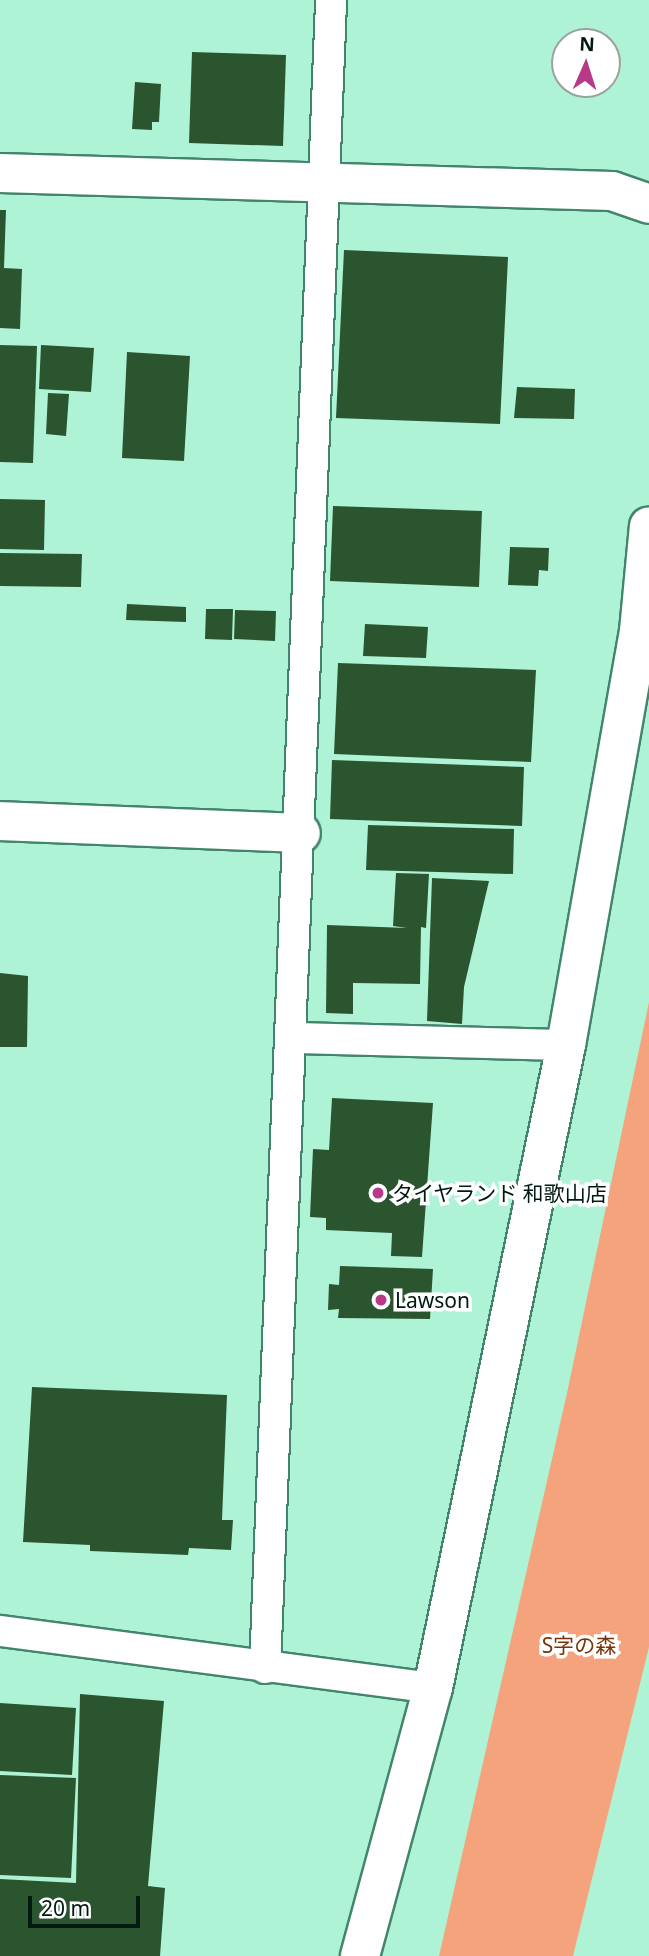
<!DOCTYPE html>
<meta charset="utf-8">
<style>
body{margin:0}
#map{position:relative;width:649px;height:1956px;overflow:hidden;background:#aff3d6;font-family:"Noto Sans","Noto Sans JP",sans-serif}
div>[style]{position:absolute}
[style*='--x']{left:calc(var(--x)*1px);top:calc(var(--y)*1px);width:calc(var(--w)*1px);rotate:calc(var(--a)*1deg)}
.green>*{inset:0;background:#f5a37c}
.building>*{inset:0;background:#2a552f}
.roads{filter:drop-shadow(2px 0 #43856c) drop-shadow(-2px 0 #43856c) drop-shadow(0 2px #43856c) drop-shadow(0 -2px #43856c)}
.street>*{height:30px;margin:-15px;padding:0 15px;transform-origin:15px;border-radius:15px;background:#fff}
.secondary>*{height:38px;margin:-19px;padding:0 19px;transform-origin:19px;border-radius:19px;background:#fff}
.dots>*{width:19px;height:19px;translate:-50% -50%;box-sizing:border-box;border:4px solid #fff;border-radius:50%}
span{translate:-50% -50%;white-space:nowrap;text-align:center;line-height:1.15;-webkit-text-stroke:7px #fff;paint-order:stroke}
.poi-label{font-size:21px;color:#001a10}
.left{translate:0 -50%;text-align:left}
.park-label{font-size:21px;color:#783309}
.north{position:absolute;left:551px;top:28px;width:70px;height:70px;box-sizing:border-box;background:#fff;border:2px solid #99a39f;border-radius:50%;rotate:3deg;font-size:19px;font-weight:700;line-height:28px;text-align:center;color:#001a10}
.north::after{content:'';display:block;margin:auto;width:24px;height:32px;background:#b73987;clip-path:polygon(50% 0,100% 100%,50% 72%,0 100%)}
.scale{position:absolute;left:28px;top:1896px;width:112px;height:32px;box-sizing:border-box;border:4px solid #001a10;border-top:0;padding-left:9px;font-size:21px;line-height:24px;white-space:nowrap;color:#001a10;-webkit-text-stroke:5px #fff;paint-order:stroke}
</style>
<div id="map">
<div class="green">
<i style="clip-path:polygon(649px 1002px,649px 1647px,573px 1956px,439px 1956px,567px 1393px)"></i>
</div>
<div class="building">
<i style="clip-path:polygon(192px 52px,286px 55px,283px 146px,189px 143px)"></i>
<i style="clip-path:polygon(135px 82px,161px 84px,159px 122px,152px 122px,152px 130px,132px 129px)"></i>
<i style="clip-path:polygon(0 210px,6px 210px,4px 268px,22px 269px,20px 329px,0 328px)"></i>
<i style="clip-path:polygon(344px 250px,508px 257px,500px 424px,336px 418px)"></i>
<i style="clip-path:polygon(0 345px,37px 346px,33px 463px,0 462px)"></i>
<i style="clip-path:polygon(41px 345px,94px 348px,91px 392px,39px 389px)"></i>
<i style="clip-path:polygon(127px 352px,190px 356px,184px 461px,122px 458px)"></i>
<i style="clip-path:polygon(517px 387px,575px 389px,574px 419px,514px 418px)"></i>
<i style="clip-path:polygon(48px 393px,69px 394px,66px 436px,46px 434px)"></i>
<i style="clip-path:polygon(0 499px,45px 500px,44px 550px,0 549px)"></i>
<i style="clip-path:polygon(333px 506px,482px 511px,479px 587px,330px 581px)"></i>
<i style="clip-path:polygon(510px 547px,549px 548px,548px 571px,539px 570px,538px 586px,508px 585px)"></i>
<i style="clip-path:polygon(0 553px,82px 554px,81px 587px,0 586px)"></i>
<i style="clip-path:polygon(127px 604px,186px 607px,186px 622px,126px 620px)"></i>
<i style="clip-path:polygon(206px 609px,233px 609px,232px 640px,205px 639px)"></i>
<i style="clip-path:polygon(235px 610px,276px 611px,275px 641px,234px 639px)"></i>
<i style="clip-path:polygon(365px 624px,428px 627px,426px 658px,363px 656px)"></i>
<i style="clip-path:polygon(338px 663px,536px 670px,531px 762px,334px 754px)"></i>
<i style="clip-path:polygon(332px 760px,524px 767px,522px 826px,330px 819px)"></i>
<i style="clip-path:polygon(368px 825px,514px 829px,513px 874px,366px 870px)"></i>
<i style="clip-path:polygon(396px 873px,429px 874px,426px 928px,421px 927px,420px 984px,353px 983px,353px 1014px,326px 1013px,327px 925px,407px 928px,393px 926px)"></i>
<i style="clip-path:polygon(432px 878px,489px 881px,464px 987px,462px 1024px,427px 1021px)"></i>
<i style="clip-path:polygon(0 973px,28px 976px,27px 1047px,0 1047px)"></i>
<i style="clip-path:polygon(332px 1098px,433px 1103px,422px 1257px,391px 1256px,392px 1233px,326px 1230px,326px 1218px,310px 1217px,313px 1149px,329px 1150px)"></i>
<i style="clip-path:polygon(340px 1266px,433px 1269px,430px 1319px,338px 1318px,339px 1309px,328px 1310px,329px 1284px,339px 1285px)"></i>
<i style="clip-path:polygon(32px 1387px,227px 1395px,222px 1520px,233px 1520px,231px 1550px,189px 1548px,188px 1555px,90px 1551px,90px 1545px,23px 1542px)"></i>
<i style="clip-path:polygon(80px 1694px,164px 1701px,148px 1886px,165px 1888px,160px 1956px,0 1956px,0 1879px,76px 1883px)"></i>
<i style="clip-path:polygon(0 1703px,76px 1708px,72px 1775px,0 1771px)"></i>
<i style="clip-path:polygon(0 1775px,76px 1778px,71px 1878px,0 1875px)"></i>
</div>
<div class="roads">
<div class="street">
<i style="--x:293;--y:1038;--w:273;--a:1.5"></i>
<i style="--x:0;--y:1631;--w:437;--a:7.5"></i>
<i style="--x:265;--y:1668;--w:1669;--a:-87.73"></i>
</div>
<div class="secondary">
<i style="--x:0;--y:173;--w:612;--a:1.68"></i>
<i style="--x:612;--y:191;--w:39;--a:19"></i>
<i style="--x:0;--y:821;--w:301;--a:2.3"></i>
<i style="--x:360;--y:1956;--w:278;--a:-74.8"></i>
<i style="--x:433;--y:1688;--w:657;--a:-78.31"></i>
<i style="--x:566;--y:1045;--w:420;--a:-80"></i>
<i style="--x:639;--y:631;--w:105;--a:-84.6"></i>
</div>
</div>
<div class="dots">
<i style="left:378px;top:1193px;background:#b73987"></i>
<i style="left:381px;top:1300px;background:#b73987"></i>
</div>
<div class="poi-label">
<span class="left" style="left:392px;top:1193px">タイヤランド 和歌山店</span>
<span class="left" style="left:395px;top:1300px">Lawson</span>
</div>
<div class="park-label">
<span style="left:579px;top:1645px">S字の森</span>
</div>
<div class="north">N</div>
<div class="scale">20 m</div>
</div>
